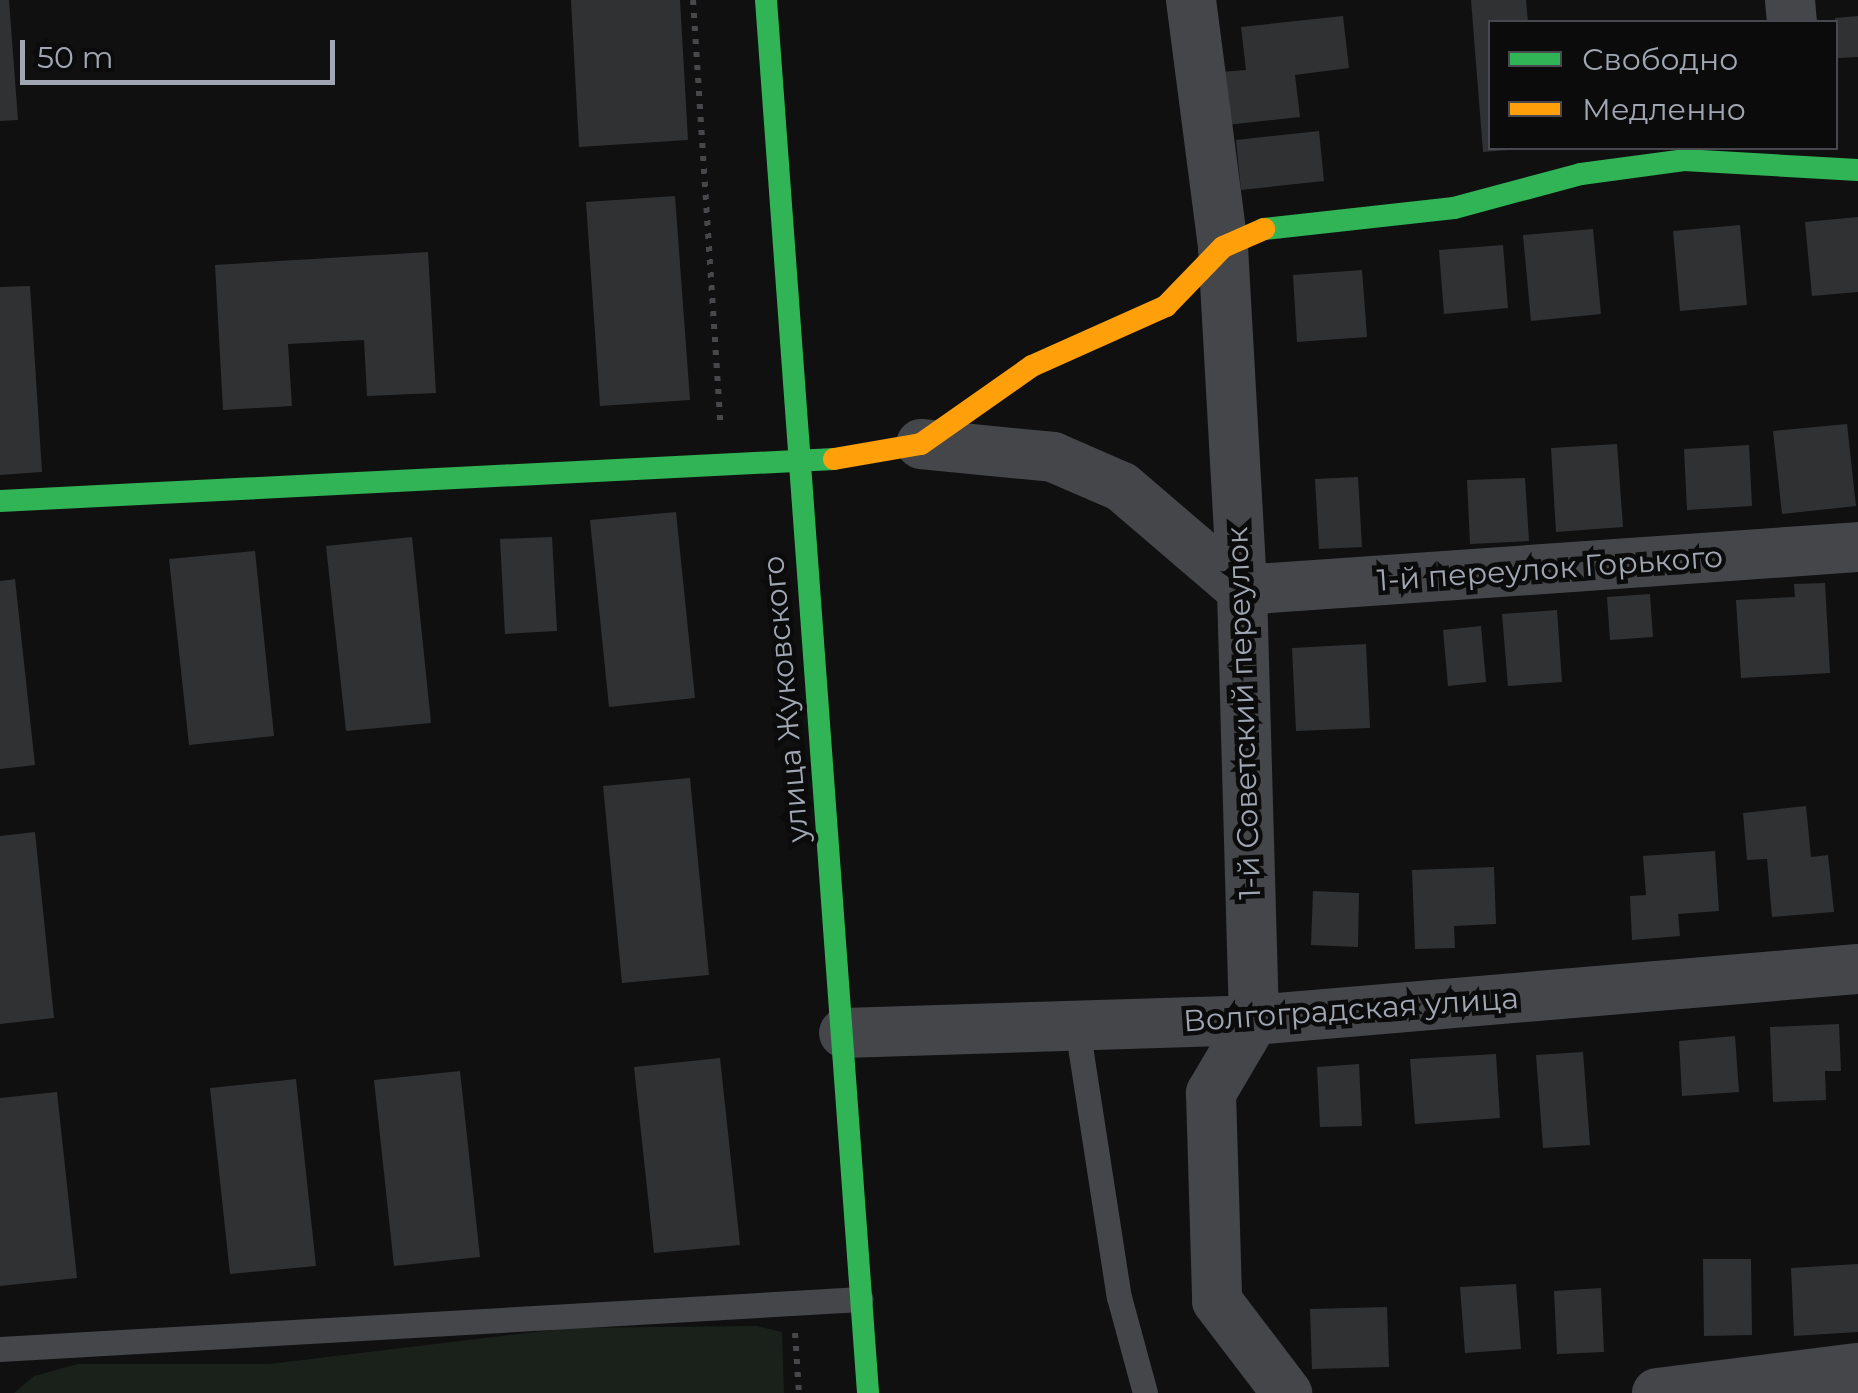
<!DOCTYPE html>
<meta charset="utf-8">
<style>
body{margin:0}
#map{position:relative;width:1858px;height:1393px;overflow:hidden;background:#101011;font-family:Montserrat,sans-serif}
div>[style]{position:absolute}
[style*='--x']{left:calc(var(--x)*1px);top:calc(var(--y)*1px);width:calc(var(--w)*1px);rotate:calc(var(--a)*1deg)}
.green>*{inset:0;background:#1a211b}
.building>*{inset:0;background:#303133}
.path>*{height:6px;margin-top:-3px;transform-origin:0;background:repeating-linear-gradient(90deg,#46484b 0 5px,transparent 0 13px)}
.lane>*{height:25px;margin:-12.5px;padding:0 12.5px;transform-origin:12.5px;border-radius:12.5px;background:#454649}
.street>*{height:50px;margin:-25px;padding:0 25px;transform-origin:25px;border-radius:25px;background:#454649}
.fast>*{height:22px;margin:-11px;padding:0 11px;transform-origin:11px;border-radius:11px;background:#30b455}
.slow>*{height:22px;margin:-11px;padding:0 11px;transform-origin:11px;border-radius:11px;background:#ff9f0a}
span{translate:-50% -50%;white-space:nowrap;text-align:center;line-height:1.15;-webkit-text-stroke:9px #0b0b0c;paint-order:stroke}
.street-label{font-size:30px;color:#a0a7b2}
.legend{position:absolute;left:1488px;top:20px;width:350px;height:130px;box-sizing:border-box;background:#0b0b0c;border:2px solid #47494e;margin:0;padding:12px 18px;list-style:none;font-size:30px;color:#a0a7b2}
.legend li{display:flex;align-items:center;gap:20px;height:50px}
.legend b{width:50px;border:2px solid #47494e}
.scale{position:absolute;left:20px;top:40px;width:315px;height:45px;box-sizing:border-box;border:5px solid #a0a7b2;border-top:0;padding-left:12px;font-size:30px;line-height:35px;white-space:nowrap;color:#a0a7b2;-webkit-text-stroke:8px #0b0b0c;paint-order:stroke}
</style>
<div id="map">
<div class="green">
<i style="clip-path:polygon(757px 1326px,782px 1332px,784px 1393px,14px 1393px,34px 1376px,78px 1364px,269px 1364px,568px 1328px)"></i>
</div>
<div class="building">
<i style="clip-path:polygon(0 0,9px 0,18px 120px,0 121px)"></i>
<i style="clip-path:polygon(571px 0,680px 0,688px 140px,579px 147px)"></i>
<i style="clip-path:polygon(1471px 0,1526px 0,1528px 22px,1490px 22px,1490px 148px,1509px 150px,1483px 152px)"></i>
<i style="clip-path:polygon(1343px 16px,1349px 68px,1295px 75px,1300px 117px,1227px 125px,1221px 72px,1246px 70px,1241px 27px)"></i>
<i style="clip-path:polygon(1858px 16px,1858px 57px,1838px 58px,1835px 18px)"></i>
<i style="clip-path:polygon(1319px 131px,1324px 181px,1241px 190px,1236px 140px)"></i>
<i style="clip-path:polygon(675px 196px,690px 400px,600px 406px,586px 202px)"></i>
<i style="clip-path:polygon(1858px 217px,1858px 292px,1812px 296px,1805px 222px)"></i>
<i style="clip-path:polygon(1740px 225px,1747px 305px,1680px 311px,1673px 231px)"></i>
<i style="clip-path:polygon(1593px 229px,1601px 314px,1531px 321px,1523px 235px)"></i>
<i style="clip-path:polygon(1503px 245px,1508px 308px,1444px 314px,1439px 250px)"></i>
<i style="clip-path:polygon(428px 252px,436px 393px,367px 396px,364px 340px,288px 344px,292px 406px,223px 410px,215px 265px)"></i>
<i style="clip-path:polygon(1362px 270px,1367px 337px,1297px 342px,1293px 275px)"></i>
<i style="clip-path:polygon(30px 286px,42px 472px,0 475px,0 287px)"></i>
<i style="clip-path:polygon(1847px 424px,1856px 506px,1782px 514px,1773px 431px)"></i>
<i style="clip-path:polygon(1617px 444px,1623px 527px,1556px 532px,1551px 448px)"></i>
<i style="clip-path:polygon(1749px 445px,1752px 506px,1687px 510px,1684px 449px)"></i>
<i style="clip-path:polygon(1358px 477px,1362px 547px,1319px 549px,1315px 479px)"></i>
<i style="clip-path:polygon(1525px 478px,1529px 541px,1470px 544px,1467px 480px)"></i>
<i style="clip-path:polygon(676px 512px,695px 698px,609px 707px,590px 520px)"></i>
<i style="clip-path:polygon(412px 537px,431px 723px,346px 731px,326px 546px)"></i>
<i style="clip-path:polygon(552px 537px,557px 631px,505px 634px,500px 539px)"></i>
<i style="clip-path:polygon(255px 551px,274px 736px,189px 745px,169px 559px)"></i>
<i style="clip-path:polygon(15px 579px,35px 765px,0 769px,0 581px)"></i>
<i style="clip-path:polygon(1825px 583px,1830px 673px,1741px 678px,1736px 600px,1795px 597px,1794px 584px)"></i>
<i style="clip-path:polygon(1650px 594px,1653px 637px,1610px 640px,1607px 597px)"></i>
<i style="clip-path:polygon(1557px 610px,1562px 682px,1508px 686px,1502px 614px)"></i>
<i style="clip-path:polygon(1481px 626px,1486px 682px,1448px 686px,1443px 630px)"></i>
<i style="clip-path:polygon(1366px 644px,1370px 728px,1296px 731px,1292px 648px)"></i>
<i style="clip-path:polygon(690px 778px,709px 975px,622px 983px,603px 786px)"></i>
<i style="clip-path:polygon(1806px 806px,1811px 857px,1828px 855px,1834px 912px,1772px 917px,1767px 859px,1747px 860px,1743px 813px)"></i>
<i style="clip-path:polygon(35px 832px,54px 1018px,0 1024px,0 836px)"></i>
<i style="clip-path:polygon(1715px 851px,1719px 911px,1678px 914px,1680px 936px,1632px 940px,1630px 896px,1646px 895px,1643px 856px)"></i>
<i style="clip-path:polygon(1494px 867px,1496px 924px,1454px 926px,1455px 948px,1415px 949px,1412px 870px)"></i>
<i style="clip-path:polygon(1313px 891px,1359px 893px,1358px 947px,1311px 945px)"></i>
<i style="clip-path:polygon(1839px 1024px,1841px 1071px,1825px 1071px,1826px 1100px,1773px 1102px,1770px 1027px)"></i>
<i style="clip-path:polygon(1735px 1036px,1739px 1092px,1682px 1096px,1679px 1041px)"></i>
<i style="clip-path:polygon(1583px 1052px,1590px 1145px,1543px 1148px,1536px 1055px)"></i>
<i style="clip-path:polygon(1496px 1054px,1500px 1118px,1415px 1124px,1410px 1059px)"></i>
<i style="clip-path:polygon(720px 1058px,740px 1245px,654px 1253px,634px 1067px)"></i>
<i style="clip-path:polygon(1359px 1064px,1362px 1126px,1320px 1127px,1317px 1067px)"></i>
<i style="clip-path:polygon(460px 1071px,480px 1257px,394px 1266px,374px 1080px)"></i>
<i style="clip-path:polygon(296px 1079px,316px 1266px,230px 1274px,210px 1088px)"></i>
<i style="clip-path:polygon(57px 1092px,77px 1278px,0 1286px,0 1098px)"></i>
<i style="clip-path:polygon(1703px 1259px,1751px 1259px,1752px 1335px,1704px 1336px)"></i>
<i style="clip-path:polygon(1858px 1264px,1858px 1332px,1794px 1336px,1791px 1268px)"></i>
<i style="clip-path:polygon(1516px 1284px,1521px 1349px,1465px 1353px,1460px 1287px)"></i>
<i style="clip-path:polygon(1601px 1288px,1604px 1352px,1557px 1354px,1554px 1291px)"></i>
<i style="clip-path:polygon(1387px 1307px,1389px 1367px,1312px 1369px,1310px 1309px)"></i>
</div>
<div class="path">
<i style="--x:693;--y:0;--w:424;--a:86.3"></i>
<i style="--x:795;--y:1333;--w:60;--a:86.2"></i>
</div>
<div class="lane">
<i style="--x:1077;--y:1027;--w:273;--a:81.2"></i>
<i style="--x:1119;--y:1297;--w:99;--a:74.8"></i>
<i style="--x:0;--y:1349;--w:862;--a:-3.32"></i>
</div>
<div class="street">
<i style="--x:1191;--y:0;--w:249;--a:82.6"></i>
<i style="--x:1223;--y:247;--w:344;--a:86.8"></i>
<i style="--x:1242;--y:590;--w:430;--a:88.4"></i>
<i style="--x:1254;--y:1020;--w:85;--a:120.5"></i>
<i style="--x:1211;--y:1093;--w:208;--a:88.3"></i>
<i style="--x:1217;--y:1301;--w:116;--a:52.7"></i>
<i style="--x:1790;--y:0;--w:22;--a:85"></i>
<i style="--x:921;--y:444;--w:133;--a:5.6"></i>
<i style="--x:1053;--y:457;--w:75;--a:23.5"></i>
<i style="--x:1122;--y:487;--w:158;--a:40.6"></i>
<i style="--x:1242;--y:590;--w:617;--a:-3.99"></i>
<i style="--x:844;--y:1033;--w:410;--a:-1.8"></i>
<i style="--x:1254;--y:1020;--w:606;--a:-4.83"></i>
<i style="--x:1657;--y:1393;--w:203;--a:-7.1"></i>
</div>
<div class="fast">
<i style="--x:766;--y:0;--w:1397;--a:85.81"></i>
<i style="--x:1264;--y:229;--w:191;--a:-6.3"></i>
<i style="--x:1454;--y:208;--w:131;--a:-15"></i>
<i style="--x:1581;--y:174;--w:104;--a:-7.7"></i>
<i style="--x:1684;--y:160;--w:174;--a:3.3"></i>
<i style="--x:0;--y:501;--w:835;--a:-2.88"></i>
</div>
<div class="slow">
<i style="--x:834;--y:459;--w:88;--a:-9.8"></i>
<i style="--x:921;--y:444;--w:136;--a:-35.1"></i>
<i style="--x:1032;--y:366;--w:147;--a:-24.1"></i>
<i style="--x:1166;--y:306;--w:82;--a:-46"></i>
<i style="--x:1223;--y:247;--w:45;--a:-23.7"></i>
</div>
<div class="street-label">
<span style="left:1550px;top:569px;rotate:-4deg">1-й переулок Горького</span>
<span style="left:786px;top:699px;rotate:-95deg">улица Жуковского</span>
<span style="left:1244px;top:713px;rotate:-92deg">1-й Советский переулок</span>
<span style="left:1351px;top:1010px;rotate:-4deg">Волгоградская улица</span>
</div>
<ul class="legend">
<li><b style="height:12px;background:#30b455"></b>Свободно</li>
<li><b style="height:12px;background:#ff9f0a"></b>Медленно</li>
</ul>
<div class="scale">50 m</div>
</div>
